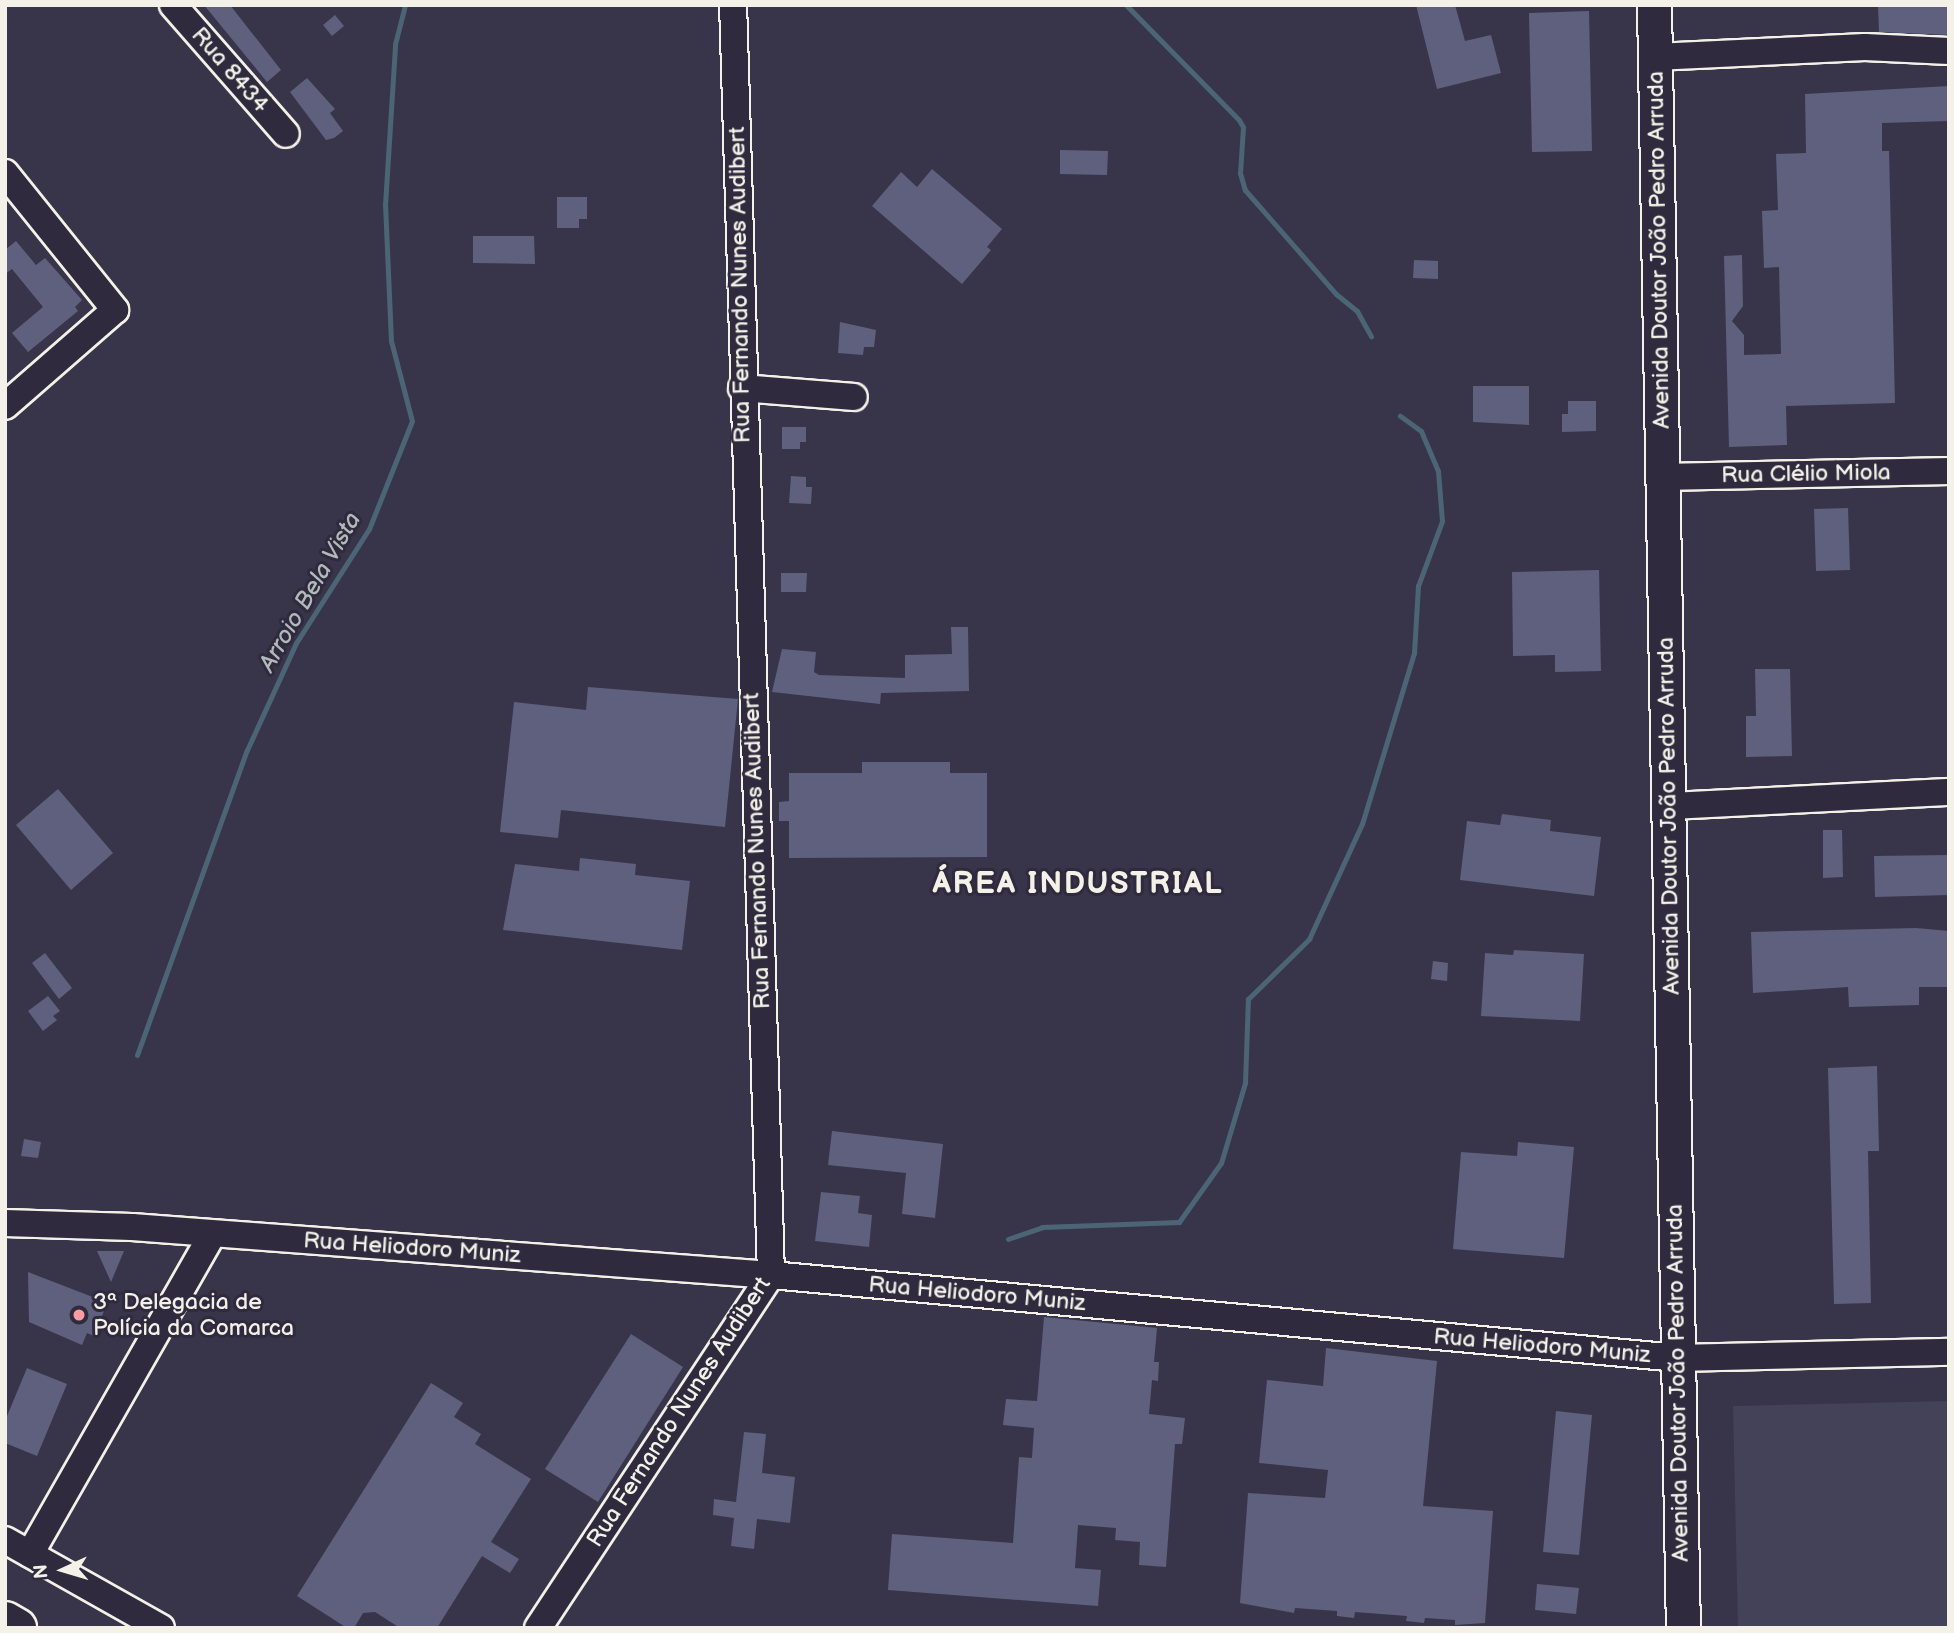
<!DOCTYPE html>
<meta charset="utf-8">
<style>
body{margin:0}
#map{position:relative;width:1954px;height:1633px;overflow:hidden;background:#38354a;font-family:"Balsamiq Sans",sans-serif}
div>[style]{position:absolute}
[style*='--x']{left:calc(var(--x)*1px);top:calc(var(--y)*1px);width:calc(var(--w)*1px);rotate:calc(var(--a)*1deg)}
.built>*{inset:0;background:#434259}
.stream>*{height:5px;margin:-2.5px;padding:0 2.5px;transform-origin:2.5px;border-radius:2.5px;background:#4c6576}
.building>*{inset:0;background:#5e607d}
.roads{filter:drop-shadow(2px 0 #f4f1e8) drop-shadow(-2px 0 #f4f1e8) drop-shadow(0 2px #f4f1e8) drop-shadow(0 -2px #f4f1e8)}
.minor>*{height:26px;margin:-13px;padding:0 13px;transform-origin:13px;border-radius:13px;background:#2f2a3d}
.major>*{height:33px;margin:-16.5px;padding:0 16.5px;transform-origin:16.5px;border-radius:16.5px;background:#2f2a3d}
.highway>*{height:38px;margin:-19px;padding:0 19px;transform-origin:19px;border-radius:19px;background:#2f2a3d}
.dots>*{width:19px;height:19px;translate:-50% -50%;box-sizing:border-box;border:4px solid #2f2a3d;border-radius:50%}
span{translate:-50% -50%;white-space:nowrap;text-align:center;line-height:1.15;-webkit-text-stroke:6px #2f2a3d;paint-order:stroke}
.street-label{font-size:23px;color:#f4f1e8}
.poi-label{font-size:23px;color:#f4f1e8}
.left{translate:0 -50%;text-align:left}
.water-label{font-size:24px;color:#b1b9ba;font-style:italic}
.district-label{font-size:30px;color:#f4f1e8;font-weight:700;letter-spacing:2px}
.frame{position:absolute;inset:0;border:7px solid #f4f1e8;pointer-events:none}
.north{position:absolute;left:28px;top:1535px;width:70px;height:70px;-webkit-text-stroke:5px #2f2a3d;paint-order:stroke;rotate:266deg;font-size:19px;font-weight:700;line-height:28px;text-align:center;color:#f4f1e8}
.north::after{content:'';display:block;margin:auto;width:24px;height:32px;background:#f4f1e8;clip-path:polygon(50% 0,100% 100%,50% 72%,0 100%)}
</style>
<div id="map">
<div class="built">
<i style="clip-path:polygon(1949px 1401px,1949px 1628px,1738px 1628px,1733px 1406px)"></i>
</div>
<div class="stream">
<i style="--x:1126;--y:5;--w:161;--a:45.5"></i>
<i style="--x:1239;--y:120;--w:8;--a:60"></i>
<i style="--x:1243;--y:127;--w:46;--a:93.7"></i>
<i style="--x:1240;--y:173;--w:18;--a:74"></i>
<i style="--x:1245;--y:190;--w:138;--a:48.8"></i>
<i style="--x:1336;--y:294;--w:27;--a:39"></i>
<i style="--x:1357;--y:311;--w:29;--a:61"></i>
<i style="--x:137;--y:1055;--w:324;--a:-70.2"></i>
<i style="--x:247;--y:750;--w:118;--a:-65.4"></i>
<i style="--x:296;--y:643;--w:135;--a:-57.4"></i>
<i style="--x:369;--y:529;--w:116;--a:-68.3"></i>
<i style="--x:412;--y:421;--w:83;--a:-104.7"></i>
<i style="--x:391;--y:341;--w:136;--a:-92.5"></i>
<i style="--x:385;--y:205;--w:161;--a:-86.4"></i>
<i style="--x:395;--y:44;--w:40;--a:-75.6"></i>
<i style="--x:1008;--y:1239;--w:36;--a:-19"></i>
<i style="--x:1042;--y:1227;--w:137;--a:-2.1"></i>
<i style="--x:1179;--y:1222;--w:72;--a:-54.6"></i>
<i style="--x:1221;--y:1163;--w:84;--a:-73.3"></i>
<i style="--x:1245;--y:1083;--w:84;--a:-88"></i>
<i style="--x:1248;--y:999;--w:86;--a:-44.5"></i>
<i style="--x:1309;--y:939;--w:127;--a:-65.3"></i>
<i style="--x:1362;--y:824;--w:179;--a:-73.1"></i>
<i style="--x:1414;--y:653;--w:67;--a:-86.6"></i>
<i style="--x:1418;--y:586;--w:69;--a:-69.7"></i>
<i style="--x:1442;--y:521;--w:50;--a:-94.6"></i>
<i style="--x:1438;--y:471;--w:43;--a:-113"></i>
<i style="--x:1421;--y:431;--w:26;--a:-144"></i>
</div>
<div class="building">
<i style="clip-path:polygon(204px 5px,230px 5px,281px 70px,267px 82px)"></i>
<i style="clip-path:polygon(1416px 5px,1455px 5px,1465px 41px,1491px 35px,1501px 73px,1437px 89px)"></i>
<i style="clip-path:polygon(1878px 5px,1949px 5px,1949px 35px,1879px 32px)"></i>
<i style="clip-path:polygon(1589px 11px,1592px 151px,1532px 152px,1529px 13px)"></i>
<i style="clip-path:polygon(335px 15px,344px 26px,332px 36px,323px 25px)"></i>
<i style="clip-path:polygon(307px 78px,335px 109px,330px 113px,343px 131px,334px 138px,326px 140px,290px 92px)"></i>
<i style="clip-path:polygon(1949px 86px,1949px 121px,1882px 123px,1882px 151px,1889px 151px,1895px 403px,1786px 406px,1787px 445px,1729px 447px,1724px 256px,1742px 255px,1743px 306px,1732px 321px,1744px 335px,1744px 355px,1781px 354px,1779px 267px,1764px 268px,1762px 211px,1778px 210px,1776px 154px,1806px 153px,1805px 94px)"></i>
<i style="clip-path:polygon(1060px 150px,1108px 151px,1107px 175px,1060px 174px)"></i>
<i style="clip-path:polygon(932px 169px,1002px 229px,987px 247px,991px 250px,962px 284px,872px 206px,901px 172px,917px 187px)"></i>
<i style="clip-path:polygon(557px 197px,587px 197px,587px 219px,579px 219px,579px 228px,557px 228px)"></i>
<i style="clip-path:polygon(473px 236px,534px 236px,535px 264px,473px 263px)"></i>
<i style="clip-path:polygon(16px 241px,36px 265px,45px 258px,82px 300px,75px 307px,78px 311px,28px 352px,12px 333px,43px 307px,12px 269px,5px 274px,5px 250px)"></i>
<i style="clip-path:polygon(1414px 260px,1438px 261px,1438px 279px,1413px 278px)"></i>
<i style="clip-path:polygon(840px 322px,876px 330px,874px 347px,864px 347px,863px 355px,838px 353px)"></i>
<i style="clip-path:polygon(1473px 386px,1529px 386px,1529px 425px,1473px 422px)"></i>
<i style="clip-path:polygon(1568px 401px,1596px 401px,1596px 431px,1562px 432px,1562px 414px,1568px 414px)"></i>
<i style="clip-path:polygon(782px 427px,806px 427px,806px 442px,800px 442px,800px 449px,782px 449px)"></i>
<i style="clip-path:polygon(791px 476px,806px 477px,806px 487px,812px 487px,811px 504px,789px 503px)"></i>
<i style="clip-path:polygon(1848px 508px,1850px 570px,1816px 571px,1814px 509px)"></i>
<i style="clip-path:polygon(1599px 570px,1601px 671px,1555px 672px,1555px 655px,1513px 656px,1512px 572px)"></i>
<i style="clip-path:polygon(781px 573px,807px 573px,806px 592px,781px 592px)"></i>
<i style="clip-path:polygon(951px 627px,968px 627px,969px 691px,881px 693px,880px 704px,772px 692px,782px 649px,816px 652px,814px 672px,819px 675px,905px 678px,905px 655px,952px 654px)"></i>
<i style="clip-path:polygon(1755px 669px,1790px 669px,1792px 756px,1746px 757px,1746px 716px,1756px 716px)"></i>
<i style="clip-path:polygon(588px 687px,738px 699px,725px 827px,561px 810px,558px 838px,500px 832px,514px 702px,586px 710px)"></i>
<i style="clip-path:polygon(862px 762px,950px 762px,950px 773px,987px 773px,987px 857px,789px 858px,789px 821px,779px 821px,779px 802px,789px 801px,789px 773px,862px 773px)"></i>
<i style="clip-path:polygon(58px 789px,113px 853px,71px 890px,16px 825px)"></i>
<i style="clip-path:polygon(1502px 814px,1551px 820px,1550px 831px,1601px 837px,1594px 896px,1460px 880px,1467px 821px,1500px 825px)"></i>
<i style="clip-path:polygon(1823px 830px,1842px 830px,1843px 877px,1823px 878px)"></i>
<i style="clip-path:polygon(1949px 855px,1949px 895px,1875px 897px,1874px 856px)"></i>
<i style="clip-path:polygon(580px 858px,636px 864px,635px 875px,690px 881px,682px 950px,503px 930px,515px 864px,579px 871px)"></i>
<i style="clip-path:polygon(1916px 928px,1949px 931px,1949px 987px,1919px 987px,1919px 1005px,1849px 1007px,1848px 987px,1753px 993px,1751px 932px)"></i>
<i style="clip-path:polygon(1514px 950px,1584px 954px,1580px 1021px,1481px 1016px,1485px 953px,1513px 955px)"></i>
<i style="clip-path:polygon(45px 953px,72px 988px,59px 999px,32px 963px)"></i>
<i style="clip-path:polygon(1433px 961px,1448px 963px,1447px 981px,1431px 979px)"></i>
<i style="clip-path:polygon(48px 996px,60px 1011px,53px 1016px,57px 1020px,43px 1031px,28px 1011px)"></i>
<i style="clip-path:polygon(1877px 1066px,1879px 1151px,1868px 1151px,1871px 1303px,1834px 1304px,1828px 1068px)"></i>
<i style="clip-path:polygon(832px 1131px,943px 1144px,935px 1218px,902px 1214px,906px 1173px,828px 1165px)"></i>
<i style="clip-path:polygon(24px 1139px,41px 1142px,38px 1158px,21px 1156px)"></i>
<i style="clip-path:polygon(1518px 1142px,1574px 1147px,1564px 1258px,1453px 1249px,1461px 1152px,1517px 1156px)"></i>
<i style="clip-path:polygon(821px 1192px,860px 1196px,858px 1213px,872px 1215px,869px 1247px,815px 1241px)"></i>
<i style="clip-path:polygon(97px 1251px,124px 1251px,111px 1282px)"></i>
<i style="clip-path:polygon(28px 1272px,103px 1301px,100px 1309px,104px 1311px,94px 1336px,87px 1333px,82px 1345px,29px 1322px)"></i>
<i style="clip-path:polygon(1044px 1317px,1157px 1328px,1154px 1362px,1159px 1362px,1158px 1381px,1152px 1380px,1149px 1414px,1185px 1418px,1182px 1444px,1175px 1444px,1166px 1567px,1139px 1565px,1140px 1542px,1115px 1540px,1116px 1528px,1078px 1525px,1075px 1568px,1101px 1570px,1098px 1606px,888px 1590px,892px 1534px,1013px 1543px,1019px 1457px,1032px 1458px,1034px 1428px,1003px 1425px,1006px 1399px,1037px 1401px)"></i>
<i style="clip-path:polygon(631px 1334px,683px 1367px,598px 1502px,545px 1469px)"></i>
<i style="clip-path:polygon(1326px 1348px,1437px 1361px,1423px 1506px,1493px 1511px,1485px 1623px,1455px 1625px,1455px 1620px,1425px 1618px,1424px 1623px,1406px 1621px,1407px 1616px,1355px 1612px,1354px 1618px,1337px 1616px,1337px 1611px,1295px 1608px,1294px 1613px,1240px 1603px,1248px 1493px,1325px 1498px,1328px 1470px,1259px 1463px,1267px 1380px,1323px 1386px)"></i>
<i style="clip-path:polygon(27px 1368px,67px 1384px,37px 1456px,5px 1443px,5px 1421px)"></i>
<i style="clip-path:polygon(431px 1383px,463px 1403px,454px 1417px,481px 1434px,475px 1444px,531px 1479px,491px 1542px,519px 1559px,510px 1573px,482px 1556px,437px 1628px,400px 1628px,375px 1612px,363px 1613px,354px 1628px,347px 1628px,297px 1596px)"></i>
<i style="clip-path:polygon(1556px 1411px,1592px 1415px,1579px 1555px,1543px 1552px)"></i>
<i style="clip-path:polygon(744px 1432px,766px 1434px,762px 1473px,795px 1477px,790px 1523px,757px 1519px,754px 1549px,731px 1546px,734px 1518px,713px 1515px,714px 1499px,736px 1502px)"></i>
<i style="clip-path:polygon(1537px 1584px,1579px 1588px,1576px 1614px,1535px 1610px)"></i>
</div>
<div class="roads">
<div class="minor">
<i style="--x:173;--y:5;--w:171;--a:48.8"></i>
<i style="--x:1655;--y:57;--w:210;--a:-2.7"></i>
<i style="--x:1865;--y:47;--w:84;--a:2.7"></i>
<i style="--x:5;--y:173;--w:176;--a:51.2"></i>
<i style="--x:115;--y:310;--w:146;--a:138.9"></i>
<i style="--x:742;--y:388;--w:112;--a:4.6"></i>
<i style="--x:1663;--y:477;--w:286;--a:-1.2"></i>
<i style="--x:1669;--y:806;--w:280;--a:-2.9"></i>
<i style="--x:5;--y:1223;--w:127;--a:1.8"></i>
<i style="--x:132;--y:1227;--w:641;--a:4.3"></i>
<i style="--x:771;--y:1275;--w:911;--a:5.23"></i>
<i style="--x:1678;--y:1358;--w:271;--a:-1.3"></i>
<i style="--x:5;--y:1540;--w:179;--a:29.4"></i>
<i style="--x:30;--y:1554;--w:369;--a:-60.3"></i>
<i style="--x:538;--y:1628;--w:423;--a:-56.6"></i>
<i style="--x:771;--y:1275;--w:1271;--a:-91.71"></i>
</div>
<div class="major">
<i style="--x:1654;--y:5;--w:1623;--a:88.98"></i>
</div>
<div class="highway">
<i style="--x:5;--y:1621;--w:14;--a:30"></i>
</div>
</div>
<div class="dots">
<i style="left:79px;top:1315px;background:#ff9aa2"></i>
</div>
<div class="street-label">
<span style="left:230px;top:70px;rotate:49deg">Rua 8434</span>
<span style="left:1659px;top:250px;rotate:-91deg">Avenida Doutor João Pedro Arruda</span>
<span style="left:740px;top:285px;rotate:-91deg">Rua Fernando Nunes Audibert</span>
<span style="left:1806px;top:474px;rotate:-1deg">Rua Clélio Miola</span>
<span style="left:1669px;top:816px;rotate:-91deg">Avenida Doutor João Pedro Arruda</span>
<span style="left:757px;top:851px;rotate:-92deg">Rua Fernando Nunes Audibert</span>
<span style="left:412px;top:1248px;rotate:4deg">Rua Heliodoro Muniz</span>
<span style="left:977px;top:1294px;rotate:5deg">Rua Heliodoro Muniz</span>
<span style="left:1542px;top:1346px;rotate:5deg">Rua Heliodoro Muniz</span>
<span style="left:1678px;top:1383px;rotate:-91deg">Avenida Doutor João Pedro Arruda</span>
<span style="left:679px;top:1412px;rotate:-57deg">Rua Fernando Nunes Audibert</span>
</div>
<div class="poi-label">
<span class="left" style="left:93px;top:1315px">3ª Delegacia de<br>Polícia da Comarca</span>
</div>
<div class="water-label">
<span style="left:310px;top:592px;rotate:-60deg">Arroio Bela Vista</span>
</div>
<div class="district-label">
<span style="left:1078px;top:884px">ÁREA INDUSTRIAL</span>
</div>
<div class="frame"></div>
<div class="north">N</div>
</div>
